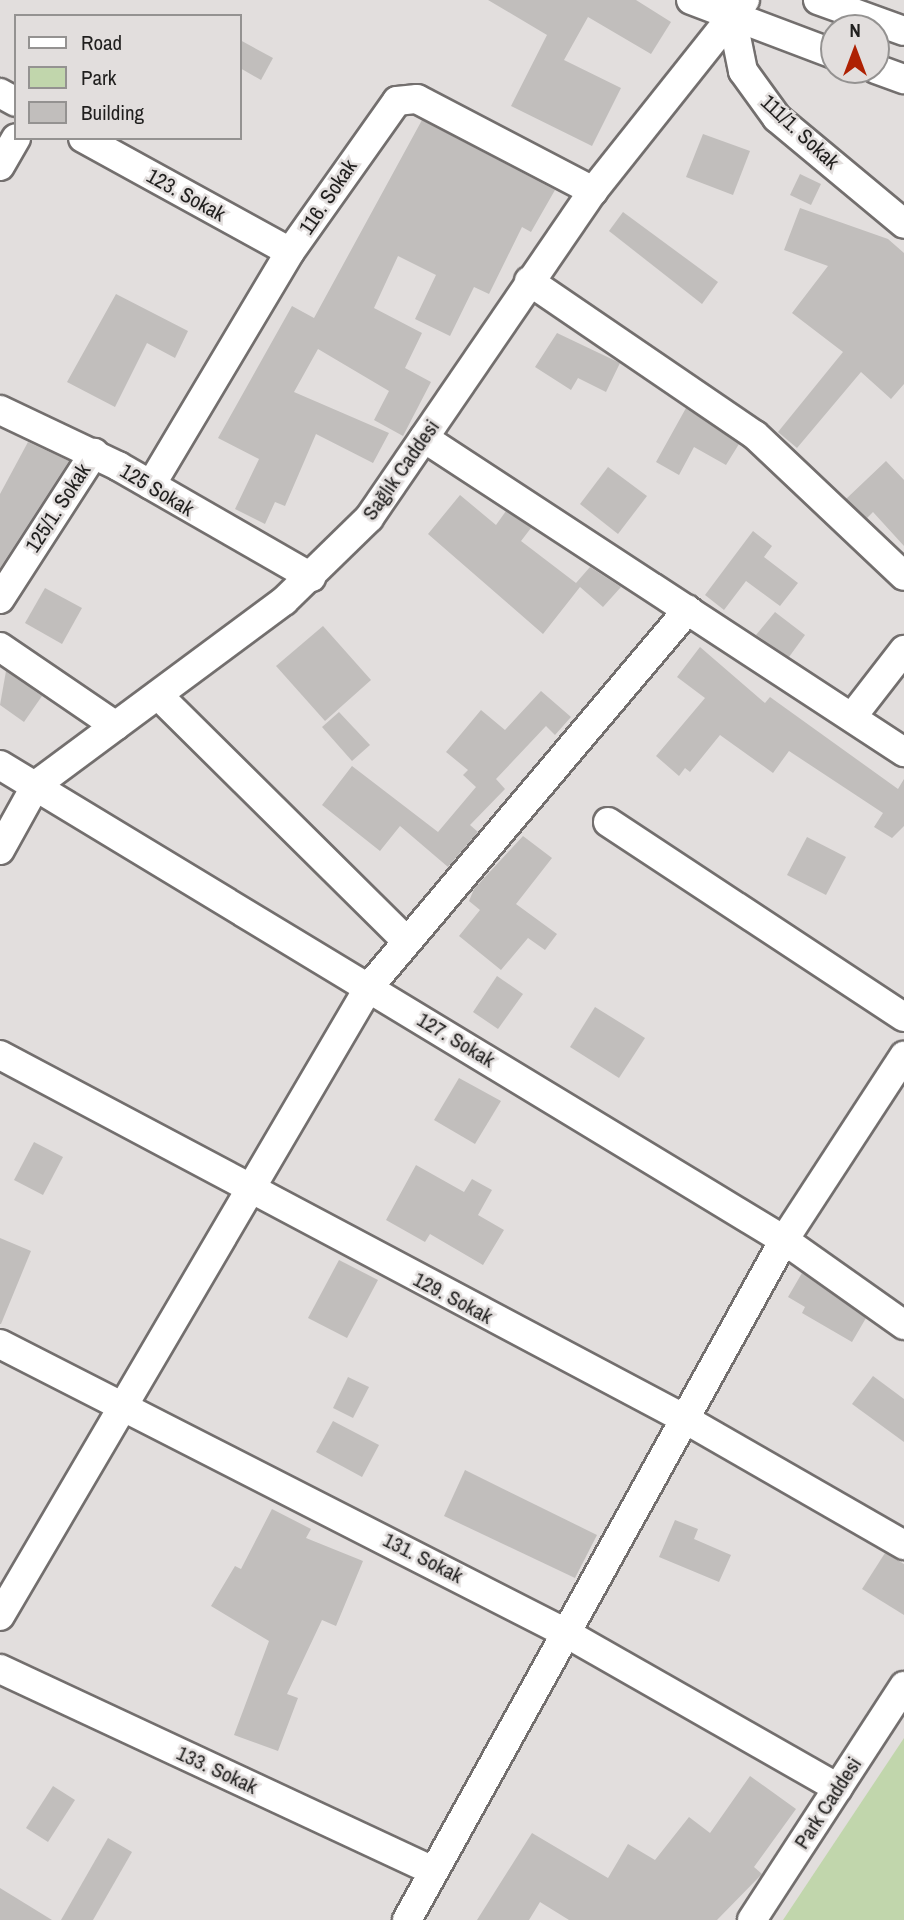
<!DOCTYPE html>
<meta charset="utf-8">
<style>
body{margin:0}
#map{position:relative;width:904px;height:1920px;overflow:hidden;background:#e2dedd;font-family:"Archivo Narrow",sans-serif}
div>[style]{position:absolute}
[style*='--x']{left:calc(var(--x)*1px);top:calc(var(--y)*1px);width:calc(var(--w)*1px);rotate:calc(var(--a)*1deg)}
.green>*{inset:0;background:#c1d6ac}
.building>*{inset:0;background:#c1bebc}
.roads{filter:drop-shadow(2px 0 #736f6e) drop-shadow(-2px 0 #736f6e) drop-shadow(0 2px #736f6e) drop-shadow(0 -2px #736f6e)}
.minor>*{height:28px;margin:-14px;padding:0 14px;transform-origin:14px;border-radius:14px;background:#fff}
span{translate:-50% -50%;white-space:nowrap;text-align:center;line-height:1.15;-webkit-text-stroke:5px #e2dedd;paint-order:stroke}
.street-label{font-size:21px;color:#201f1e}
.legend{position:absolute;left:14px;top:14px;width:228px;height:126px;box-sizing:border-box;background:#e2dedd;border:2px solid #949291;margin:0;padding:9px 12px;list-style:none;font-size:21px;color:#201f1e}
.legend li{display:flex;align-items:center;gap:14px;height:35px}
.legend b{width:35px;border:2px solid #949291}
.north{position:absolute;left:820px;top:14px;width:70px;height:70px;box-sizing:border-box;background:#e2dedd;border:2px solid #949291;border-radius:50%;rotate:0deg;font-size:19px;font-weight:700;line-height:28px;text-align:center;color:#201f1e}
.north::after{content:'';display:block;margin:auto;width:24px;height:32px;background:#ae2103;clip-path:polygon(50% 0,100% 100%,50% 72%,0 100%)}
</style>
<div id="map">
<div class="green">
<i style="clip-path:polygon(904px 1738px,904px 1920px,783px 1920px)"></i>
</div>
<div class="building">
<i style="clip-path:polygon(488px 0,636px 0,671px 22px,651px 54px,588px 17px,564px 60px,621px 88px,592px 146px,511px 106px,547px 35px)"></i>
<i style="clip-path:polygon(240px 40px,273px 58px,261px 80px,240px 68px)"></i>
<i style="clip-path:polygon(422px 120px,555px 190px,531px 232px,522px 227px,489px 294px,474px 287px,450px 336px,415px 319px,436px 275px,398px 256px,374px 308px,422px 333px,405px 368px,431px 382px,403px 436px,374px 420px,389px 391px,318px 349px,294px 392px,389px 433px,373px 463px,316px 434px,285px 506px,275px 502px,265px 524px,235px 509px,259px 459px,218px 438px,292px 306px,314px 318px)"></i>
<i style="clip-path:polygon(703px 134px,750px 151px,733px 195px,686px 177px)"></i>
<i style="clip-path:polygon(800px 174px,821px 184px,811px 205px,790px 195px)"></i>
<i style="clip-path:polygon(800px 208px,888px 239px,904px 253px,904px 384px,891px 399px,861px 372px,797px 448px,778px 432px,843px 352px,792px 313px,828px 266px,784px 250px)"></i>
<i style="clip-path:polygon(623px 212px,718px 282px,702px 304px,609px 231px)"></i>
<i style="clip-path:polygon(116px 294px,188px 331px,175px 358px,147px 343px,115px 407px,67px 382px)"></i>
<i style="clip-path:polygon(557px 333px,620px 363px,606px 392px,578px 378px,571px 390px,535px 367px)"></i>
<i style="clip-path:polygon(686px 408px,739px 444px,726px 465px,694px 447px,679px 475px,656px 462px)"></i>
<i style="clip-path:polygon(28px 442px,69px 461px,0 568px,0 494px)"></i>
<i style="clip-path:polygon(886px 461px,904px 480px,904px 546px,873px 512px,867px 518px,846px 499px)"></i>
<i style="clip-path:polygon(608px 467px,647px 496px,618px 534px,580px 504px)"></i>
<i style="clip-path:polygon(460px 495px,496px 525px,506px 511px,531px 528px,521px 541px,576px 583px,590px 567px,621px 587px,603px 607px,580px 587px,543px 634px,428px 534px)"></i>
<i style="clip-path:polygon(753px 531px,772px 546px,764px 557px,798px 583px,780px 606px,746px 581px,724px 610px,705px 595px)"></i>
<i style="clip-path:polygon(45px 588px,82px 608px,62px 644px,25px 623px)"></i>
<i style="clip-path:polygon(775px 612px,805px 635px,789px 657px,756px 635px)"></i>
<i style="clip-path:polygon(323px 626px,371px 680px,325px 721px,276px 666px)"></i>
<i style="clip-path:polygon(700px 647px,765px 703px,770px 697px,898px 789px,904px 779px,904px 826px,892px 838px,874px 827px,883px 813px,789px 751px,773px 773px,720px 735px,690px 772px,685px 768px,679px 776px,656px 756px,705px 698px,677px 677px)"></i>
<i style="clip-path:polygon(6px 671px,42px 696px,24px 722px,0 705px)"></i>
<i style="clip-path:polygon(541px 691px,571px 717px,555px 735px,546px 726px,496px 779px,505px 789px,470px 825px,478px 832px,448px 867px,400px 826px,380px 851px,322px 805px,352px 766px,438px 832px,476px 787px,463px 775px,468px 770px,446px 752px,481px 710px,505px 730px)"></i>
<i style="clip-path:polygon(339px 712px,370px 745px,352px 761px,322px 727px)"></i>
<i style="clip-path:polygon(523px 836px,552px 858px,516px 904px,557px 934px,545px 950px,528px 938px,501px 970px,459px 936px,480px 910px,469px 901px,474px 889px)"></i>
<i style="clip-path:polygon(807px 837px,846px 857px,826px 895px,787px 875px)"></i>
<i style="clip-path:polygon(497px 976px,523px 994px,498px 1029px,473px 1012px)"></i>
<i style="clip-path:polygon(595px 1007px,645px 1038px,619px 1078px,570px 1047px)"></i>
<i style="clip-path:polygon(459px 1078px,501px 1101px,475px 1144px,434px 1120px)"></i>
<i style="clip-path:polygon(34px 1142px,63px 1157px,43px 1195px,14px 1180px)"></i>
<i style="clip-path:polygon(416px 1165px,464px 1192px,472px 1179px,492px 1190px,478px 1215px,504px 1230px,483px 1265px,430px 1234px,425px 1242px,386px 1220px)"></i>
<i style="clip-path:polygon(0 1238px,31px 1251px,1px 1324px,0 1324px)"></i>
<i style="clip-path:polygon(339px 1260px,378px 1280px,347px 1338px,308px 1318px)"></i>
<i style="clip-path:polygon(802px 1273px,866px 1318px,852px 1342px,802px 1313px,805px 1307px,788px 1297px)"></i>
<i style="clip-path:polygon(873px 1376px,904px 1399px,904px 1442px,852px 1404px)"></i>
<i style="clip-path:polygon(348px 1377px,369px 1387px,353px 1418px,333px 1408px)"></i>
<i style="clip-path:polygon(333px 1421px,379px 1445px,362px 1477px,316px 1452px)"></i>
<i style="clip-path:polygon(465px 1470px,597px 1535px,575px 1578px,444px 1516px)"></i>
<i style="clip-path:polygon(272px 1509px,311px 1529px,306px 1538px,363px 1561px,336px 1626px,322px 1620px,287px 1694px,298px 1698px,278px 1751px,234px 1735px,269px 1641px,211px 1606px,235px 1566px,241px 1569px)"></i>
<i style="clip-path:polygon(675px 1520px,698px 1529px,694px 1539px,731px 1555px,719px 1582px,659px 1557px)"></i>
<i style="clip-path:polygon(885px 1553px,904px 1564px,904px 1615px,862px 1589px)"></i>
<i style="clip-path:polygon(750px 1776px,796px 1809px,754px 1867px,762px 1874px,717px 1920px,569px 1920px,540px 1902px,529px 1920px,477px 1920px,532px 1833px,608px 1878px,628px 1844px,655px 1860px,689px 1817px,710px 1833px)"></i>
<i style="clip-path:polygon(53px 1786px,75px 1800px,48px 1842px,26px 1828px)"></i>
<i style="clip-path:polygon(108px 1838px,132px 1852px,93px 1920px,61px 1920px)"></i>
<i style="clip-path:polygon(0 1888px,52px 1920px,0 1920px)"></i>
</div>
<div class="roads">
<div class="minor">
<i style="--x:691;--y:0;--w:153;--a:20.7"></i>
<i style="--x:818;--y:0;--w:91;--a:19.8"></i>
<i style="--x:732;--y:17;--w:55;--a:78.5"></i>
<i style="--x:743;--y:71;--w:58;--a:54.1"></i>
<i style="--x:777;--y:118;--w:165;--a:39.8"></i>
<i style="--x:876;--y:69;--w:30;--a:20"></i>
<i style="--x:0;--y:93;--w:18;--a:29"></i>
<i style="--x:83;--y:138;--w:236;--a:28.8"></i>
<i style="--x:0;--y:166;--w:32;--a:-60"></i>
<i style="--x:529;--y:281;--w:273;--a:34.3"></i>
<i style="--x:755;--y:435;--w:205;--a:43.4"></i>
<i style="--x:0;--y:410;--w:131;--a:25.4"></i>
<i style="--x:118;--y:466;--w:223;--a:29.9"></i>
<i style="--x:424;--y:438;--w:574;--a:33.19"></i>
<i style="--x:151;--y:485;--w:271;--a:-59.2"></i>
<i style="--x:290;--y:252;--w:185;--a:-54.7"></i>
<i style="--x:397;--y:101;--w:20;--a:-6"></i>
<i style="--x:417;--y:99;--w:199;--a:27.6"></i>
<i style="--x:0;--y:599;--w:174;--a:-57.2"></i>
<i style="--x:0;--y:647;--w:140;--a:34.3"></i>
<i style="--x:158;--y:695;--w:350;--a:44.7"></i>
<i style="--x:852;--y:717;--w:85;--a:-52.2"></i>
<i style="--x:0;--y:765;--w:917;--a:31.21"></i>
<i style="--x:784;--y:1240;--w:147;--a:35.3"></i>
<i style="--x:608;--y:822;--w:354;--a:33.4"></i>
<i style="--x:0;--y:850;--w:74;--a:-61"></i>
<i style="--x:36;--y:785;--w:309;--a:-36.6"></i>
<i style="--x:284;--y:601;--w:119;--a:-44.3"></i>
<i style="--x:369;--y:518;--w:396;--a:-55.6"></i>
<i style="--x:593;--y:191;--w:244;--a:-51.5"></i>
<i style="--x:0;--y:1055;--w:776;--a:27.99"></i>
<i style="--x:685;--y:1419;--w:253;--a:29.9"></i>
<i style="--x:0;--y:1344;--w:636;--a:27.05"></i>
<i style="--x:566;--y:1633;--w:313;--a:29.7"></i>
<i style="--x:0;--y:1616;--w:729;--a:-59.6"></i>
<i style="--x:369;--y:987;--w:494;--a:-49.8"></i>
<i style="--x:0;--y:1669;--w:478;--a:25"></i>
<i style="--x:407;--y:1920;--w:778;--a:-61"></i>
<i style="--x:784;--y:1240;--w:220;--a:-56.9"></i>
<i style="--x:752;--y:1920;--w:279;--a:-57"></i>
</div>
</div>
<div class="street-label">
<span style="left:800px;top:132px;rotate:43deg">111/1. Sokak</span>
<span style="left:186px;top:195px;rotate:29deg">123. Sokak</span>
<span style="left:328px;top:197px;rotate:-56deg">116. Sokak</span>
<span style="left:401px;top:470px;rotate:-55deg">Sağlık Caddesi</span>
<span style="left:157px;top:490px;rotate:31deg">125 Sokak</span>
<span style="left:58px;top:508px;rotate:-57deg">125/1. Sokak</span>
<span style="left:456px;top:1040px;rotate:31deg">127. Sokak</span>
<span style="left:453px;top:1298px;rotate:28deg">129. Sokak</span>
<span style="left:423px;top:1558px;rotate:27deg">131. Sokak</span>
<span style="left:217px;top:1770px;rotate:25deg">133. Sokak</span>
<span style="left:828px;top:1803px;rotate:-57deg">Park Caddesi</span>
</div>
<ul class="legend">
<li><b style="height:9px;background:#fff"></b>Road</li>
<li><b style="height:19px;background:#c1d6ac"></b>Park</li>
<li><b style="height:19px;background:#c1bebc"></b>Building</li>
</ul>
<div class="north">N</div>
</div>
